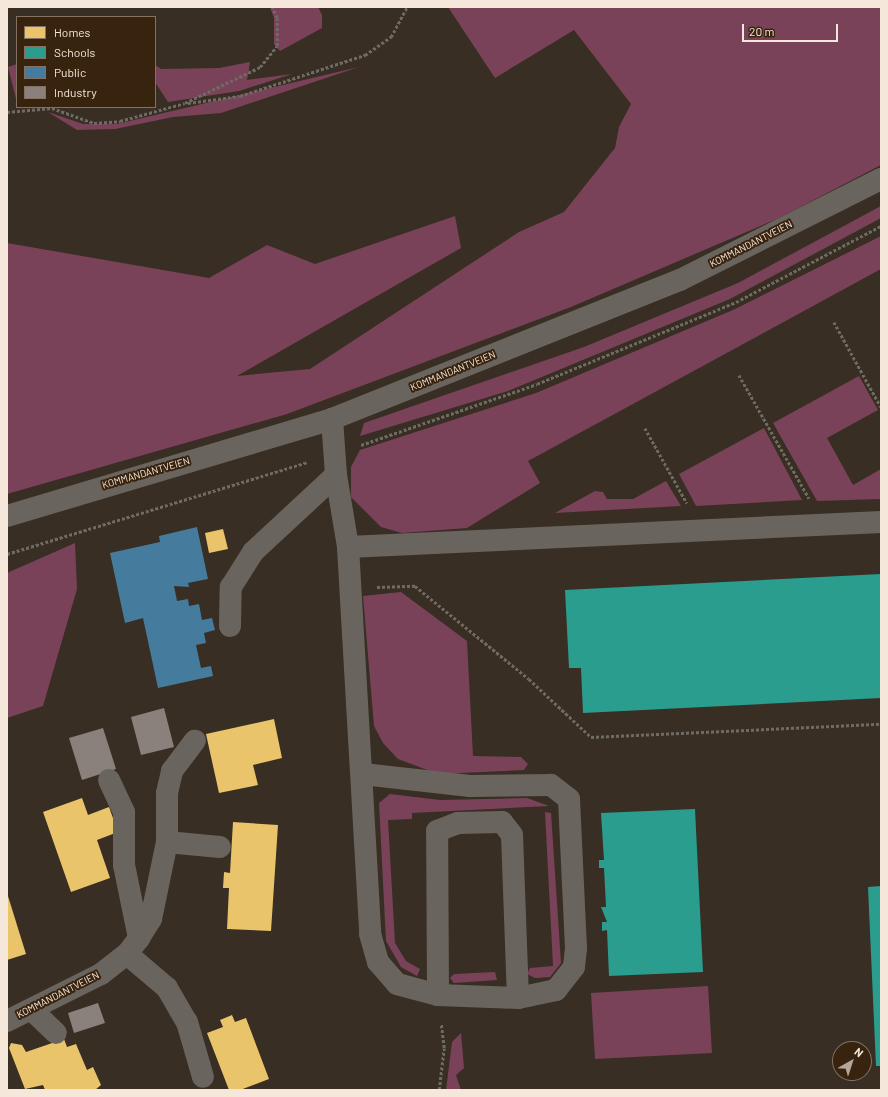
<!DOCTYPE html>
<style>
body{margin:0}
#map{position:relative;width:888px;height:1097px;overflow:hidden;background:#392e23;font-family:Barlow,sans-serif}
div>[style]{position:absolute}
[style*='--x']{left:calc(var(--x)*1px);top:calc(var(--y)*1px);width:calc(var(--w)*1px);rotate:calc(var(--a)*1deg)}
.green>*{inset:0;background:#794259}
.homes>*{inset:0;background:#e9c46a}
.schools>*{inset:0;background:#2a9d8f}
.public>*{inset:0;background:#457b9d}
.industry>*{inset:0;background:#8a817c}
.path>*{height:2.5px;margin-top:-1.25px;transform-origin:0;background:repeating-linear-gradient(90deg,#6e6a64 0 3px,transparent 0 5px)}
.minor>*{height:22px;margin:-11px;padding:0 11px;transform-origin:11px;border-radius:11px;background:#69655e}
span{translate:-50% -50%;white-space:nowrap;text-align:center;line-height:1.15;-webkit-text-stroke:4px #38230f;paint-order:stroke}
.street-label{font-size:10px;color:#f6e7db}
.frame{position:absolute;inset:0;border:8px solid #f6e7db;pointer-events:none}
.legend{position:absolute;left:16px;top:16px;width:140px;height:92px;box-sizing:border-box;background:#38230f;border:1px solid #847161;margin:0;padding:5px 7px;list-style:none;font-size:12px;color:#f6e7db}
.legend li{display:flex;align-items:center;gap:8px;height:20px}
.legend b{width:20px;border:1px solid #847161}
.north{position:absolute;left:832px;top:1041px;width:40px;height:40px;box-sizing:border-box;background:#38230f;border:1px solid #847161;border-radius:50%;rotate:39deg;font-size:11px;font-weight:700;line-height:16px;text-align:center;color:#f6e7db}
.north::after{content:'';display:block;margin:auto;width:14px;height:18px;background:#b4a69b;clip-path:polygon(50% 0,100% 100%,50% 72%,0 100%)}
.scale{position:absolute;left:742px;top:24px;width:96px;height:18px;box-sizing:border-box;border:2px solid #f6e7db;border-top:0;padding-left:5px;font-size:12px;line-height:14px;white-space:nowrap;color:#f6e7db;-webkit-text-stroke:3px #38230f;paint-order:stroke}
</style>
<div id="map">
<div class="green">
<i style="clip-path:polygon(270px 7px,318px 7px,322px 15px,322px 28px,280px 51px,274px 44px,274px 18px)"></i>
<i style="clip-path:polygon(448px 7px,881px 7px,881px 165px,779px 218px,571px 307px,287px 414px,7px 494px,7px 243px,209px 278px,267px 245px,315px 264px,455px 216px,461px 248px,237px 376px,310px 369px,519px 232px,564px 212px,615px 148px,619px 127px,631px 104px,574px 30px,495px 78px)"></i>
<i style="clip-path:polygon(250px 62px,247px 80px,292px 74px,239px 91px,168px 102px,155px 82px,155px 65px,161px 69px,219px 68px)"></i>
<i style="clip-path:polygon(17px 64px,17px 103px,8px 67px)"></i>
<i style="clip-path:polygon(359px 67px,221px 113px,173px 117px,115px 129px,77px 130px,48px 112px,83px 124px,117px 124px)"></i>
<i style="clip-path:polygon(881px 206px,881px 218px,730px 299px,508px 391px,360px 436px,364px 423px,584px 347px,738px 283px)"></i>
<i style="clip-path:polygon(881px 236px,881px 269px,528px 461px,540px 483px,467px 528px,402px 533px,381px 527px,351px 497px,351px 467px,360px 450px,536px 393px,733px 310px)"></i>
<i style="clip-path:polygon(859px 376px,878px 410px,827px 438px,853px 485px,881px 469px,881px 499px,817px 501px,773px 423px)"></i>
<i style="clip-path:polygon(764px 428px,802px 500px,696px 506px,679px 474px)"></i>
<i style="clip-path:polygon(666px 481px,681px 506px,555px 513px,595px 491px,603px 492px,607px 499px,633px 499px)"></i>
<i style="clip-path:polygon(75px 543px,77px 589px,43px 706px,7px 718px,7px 573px)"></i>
<i style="clip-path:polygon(401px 592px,467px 641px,473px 756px,521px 757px,528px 764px,524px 770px,438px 774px,398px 759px,383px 743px,374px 726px,363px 596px)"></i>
<i style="clip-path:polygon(390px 794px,440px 800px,527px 798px,549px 806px,412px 813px,412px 819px,388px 820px,395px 943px,406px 961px,420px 969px,417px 976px,401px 967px,386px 941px,379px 803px)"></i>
<i style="clip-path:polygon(545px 812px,551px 813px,561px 963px,550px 977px,535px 978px,527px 974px,530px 968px,553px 966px)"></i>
<i style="clip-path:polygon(495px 972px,497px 980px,454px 983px,450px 978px,454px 974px)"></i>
<i style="clip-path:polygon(708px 986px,712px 1053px,595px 1059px,591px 993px)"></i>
<i style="clip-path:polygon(461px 1033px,464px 1068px,456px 1075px,461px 1090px,446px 1090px,452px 1042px)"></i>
</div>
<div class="homes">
<i style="clip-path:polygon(223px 529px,228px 549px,209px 553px,205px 533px)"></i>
<i style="clip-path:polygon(274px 719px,282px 758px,253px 765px,258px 785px,219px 793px,206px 734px)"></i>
<i style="clip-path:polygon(82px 798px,88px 815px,109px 807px,118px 832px,97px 840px,110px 878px,71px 892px,43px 812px)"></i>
<i style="clip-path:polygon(233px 822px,278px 825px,271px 931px,227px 929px,229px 888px,223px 888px,224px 872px,230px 873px)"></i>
<i style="clip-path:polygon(7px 893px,26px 954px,7px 960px)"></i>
<i style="clip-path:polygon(232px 1015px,235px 1022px,246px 1018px,269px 1079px,240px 1090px,229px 1090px,207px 1033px,223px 1027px,220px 1020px)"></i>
<i style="clip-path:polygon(64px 1039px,67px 1047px,76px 1044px,87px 1070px,93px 1067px,101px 1085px,95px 1090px,45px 1090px,43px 1085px,25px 1089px,9px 1048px,11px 1043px,22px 1045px,26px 1052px)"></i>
</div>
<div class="schools">
<i style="clip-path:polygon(881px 574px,881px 698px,583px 713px,581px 668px,569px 668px,565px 590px)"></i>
<i style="clip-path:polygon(695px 809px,703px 972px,609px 976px,607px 930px,602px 931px,602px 922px,607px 922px,601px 907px,606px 907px,604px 868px,599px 868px,599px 860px,604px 860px,601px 813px)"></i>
<i style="clip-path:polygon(881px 886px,881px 1066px,876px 1066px,868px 887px)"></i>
</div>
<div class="public">
<i style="clip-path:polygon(197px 527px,208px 579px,188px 583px,189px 587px,174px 586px,177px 601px,188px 599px,189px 606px,199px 604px,202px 620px,212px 618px,215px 630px,204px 633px,206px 643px,196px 645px,201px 668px,211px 666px,213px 676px,158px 688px,143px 618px,125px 623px,110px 553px,160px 542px,159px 536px)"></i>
</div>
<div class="industry">
<i style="clip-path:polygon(164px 708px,174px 747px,141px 755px,131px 717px)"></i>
<i style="clip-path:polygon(103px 728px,116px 769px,82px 780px,69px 738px)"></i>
<i style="clip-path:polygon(98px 1003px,105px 1023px,74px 1033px,68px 1013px)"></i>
</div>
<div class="path">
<i style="--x:188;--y:103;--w:52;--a:-7.7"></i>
<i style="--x:240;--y:96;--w:132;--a:-18.2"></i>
<i style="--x:365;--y:55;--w:32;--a:-35"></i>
<i style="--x:391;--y:37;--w:34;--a:-62"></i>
<i style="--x:7;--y:112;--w:45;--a:-5.1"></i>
<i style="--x:52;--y:108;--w:45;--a:19.7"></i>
<i style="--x:94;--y:123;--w:26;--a:-4"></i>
<i style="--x:120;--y:121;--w:67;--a:-15.5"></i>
<i style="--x:185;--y:103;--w:83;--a:-25.6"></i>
<i style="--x:260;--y:67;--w:27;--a:-51"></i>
<i style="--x:277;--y:46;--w:28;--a:-90"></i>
<i style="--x:277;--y:18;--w:12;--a:-114"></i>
<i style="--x:834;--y:322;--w:97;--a:61.1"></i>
<i style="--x:739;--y:375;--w:142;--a:60.4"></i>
<i style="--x:645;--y:428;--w:86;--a:60.8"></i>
<i style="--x:361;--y:445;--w:186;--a:-19.1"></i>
<i style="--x:537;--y:384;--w:215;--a:-22.4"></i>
<i style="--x:736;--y:302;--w:164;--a:-27.7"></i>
<i style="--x:7;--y:554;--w:314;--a:-17"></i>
<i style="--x:377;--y:587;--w:38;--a:-2"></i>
<i style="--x:415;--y:586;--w:147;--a:39.2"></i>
<i style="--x:529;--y:679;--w:85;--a:43.1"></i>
<i style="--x:591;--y:737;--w:290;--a:-2.6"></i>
<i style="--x:439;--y:1090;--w:42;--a:-83.2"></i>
<i style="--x:444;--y:1048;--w:24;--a:-97"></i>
</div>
<div class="minor">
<i style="--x:332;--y:419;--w:56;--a:85.9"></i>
<i style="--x:336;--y:475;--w:73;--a:80.5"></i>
<i style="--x:348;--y:547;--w:388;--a:86.7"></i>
<i style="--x:370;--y:934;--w:29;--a:74"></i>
<i style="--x:378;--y:962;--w:29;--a:49"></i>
<i style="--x:397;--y:984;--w:42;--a:15"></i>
<i style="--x:438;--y:995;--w:80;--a:2.1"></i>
<i style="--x:518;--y:998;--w:39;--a:-12"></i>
<i style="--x:556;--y:990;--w:29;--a:-52"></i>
<i style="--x:574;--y:967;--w:19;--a:-84"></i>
<i style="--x:576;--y:948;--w:149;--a:-92.7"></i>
<i style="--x:569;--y:799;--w:23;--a:-142"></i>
<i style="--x:551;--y:785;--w:81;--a:179.3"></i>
<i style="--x:470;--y:786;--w:108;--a:-173.6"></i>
<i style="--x:7;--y:516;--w:339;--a:-16.6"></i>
<i style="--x:332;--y:419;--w:375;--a:-21.8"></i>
<i style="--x:680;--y:280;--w:225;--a:-26.7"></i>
<i style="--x:348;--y:547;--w:534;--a:-2.69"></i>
<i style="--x:230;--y:626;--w:39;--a:-89"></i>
<i style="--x:231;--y:587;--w:41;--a:-57.8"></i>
<i style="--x:253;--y:552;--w:113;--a:-42.9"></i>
<i style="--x:109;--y:780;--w:35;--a:65"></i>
<i style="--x:124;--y:812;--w:53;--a:90"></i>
<i style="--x:124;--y:865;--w:75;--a:78.4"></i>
<i style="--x:167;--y:842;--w:53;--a:5.4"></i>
<i style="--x:127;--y:954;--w:52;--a:40.4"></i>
<i style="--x:167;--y:988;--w:39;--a:60"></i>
<i style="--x:187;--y:1022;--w:57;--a:73.8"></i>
<i style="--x:438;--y:995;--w:164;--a:-90.3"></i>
<i style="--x:437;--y:831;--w:22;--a:-21"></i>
<i style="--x:458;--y:823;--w:44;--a:-1.3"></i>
<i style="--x:502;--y:822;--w:16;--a:52"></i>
<i style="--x:512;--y:835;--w:163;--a:87.9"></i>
<i style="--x:32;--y:1010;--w:33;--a:44"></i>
<i style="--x:7;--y:1021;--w:105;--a:-26.6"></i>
<i style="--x:101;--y:974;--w:33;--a:-38"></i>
<i style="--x:127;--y:954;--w:20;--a:-53"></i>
<i style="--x:139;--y:938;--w:22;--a:-58"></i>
<i style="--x:151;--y:919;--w:79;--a:-78.3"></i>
<i style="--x:167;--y:842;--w:49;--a:-90"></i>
<i style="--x:167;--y:793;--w:23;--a:-77"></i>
<i style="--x:172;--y:771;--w:38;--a:-53"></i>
</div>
<div class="street-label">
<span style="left:751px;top:244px;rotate:-27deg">KOMMANDANTVEIEN</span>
<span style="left:453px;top:371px;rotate:-22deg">KOMMANDANTVEIEN</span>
<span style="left:146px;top:473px;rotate:-16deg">KOMMANDANTVEIEN</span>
<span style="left:58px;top:995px;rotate:-27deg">KOMMANDANTVEIEN</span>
</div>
<div class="frame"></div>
<ul class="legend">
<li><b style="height:11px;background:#e9c46a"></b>Homes</li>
<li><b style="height:11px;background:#2a9d8f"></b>Schools</li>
<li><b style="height:11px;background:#457b9d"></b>Public</li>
<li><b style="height:11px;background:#8a817c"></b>Industry</li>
</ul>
<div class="north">N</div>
<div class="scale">20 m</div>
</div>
